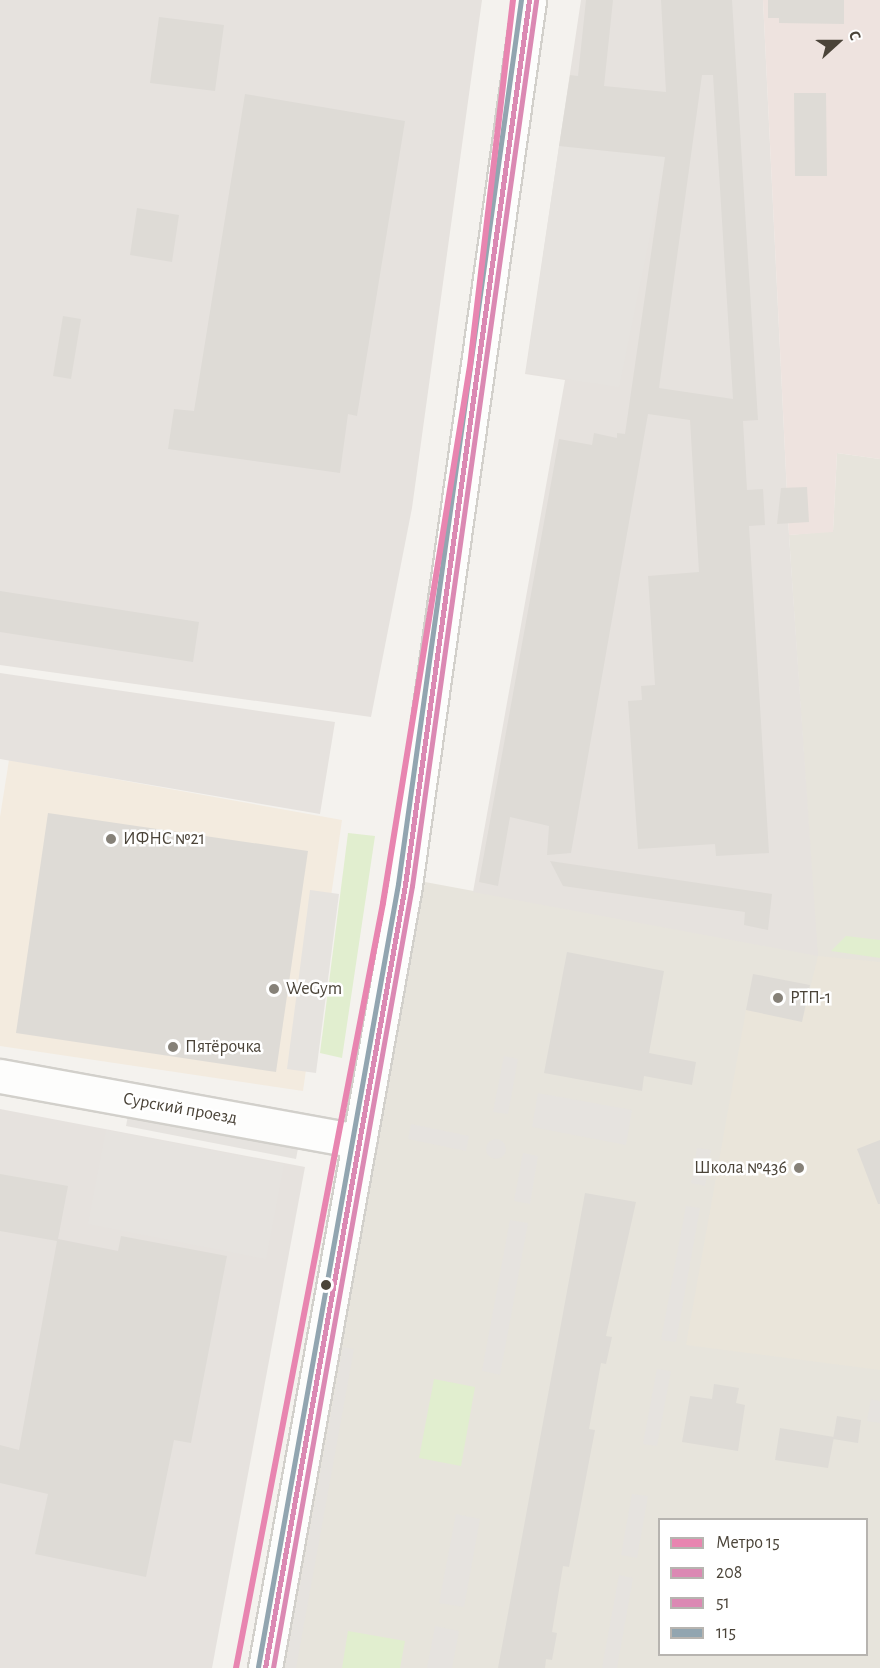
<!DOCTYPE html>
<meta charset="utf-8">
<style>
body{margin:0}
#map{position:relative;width:880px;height:1668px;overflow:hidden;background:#f4f2ee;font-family:"Alegreya Sans",sans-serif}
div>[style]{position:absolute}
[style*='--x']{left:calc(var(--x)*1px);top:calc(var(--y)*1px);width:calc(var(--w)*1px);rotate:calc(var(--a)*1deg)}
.residential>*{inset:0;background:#e7e4dc}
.commercial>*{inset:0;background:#f3ebdf}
.industrial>*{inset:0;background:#e6e2de}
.education>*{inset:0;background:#eae5da}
.medical>*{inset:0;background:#eee3df}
.green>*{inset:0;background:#e1eecf}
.parking>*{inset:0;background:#e6e3df}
.round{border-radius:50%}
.building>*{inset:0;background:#dedbd6}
.roads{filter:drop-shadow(2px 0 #d2d0cb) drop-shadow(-2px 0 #d2d0cb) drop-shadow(0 2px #d2d0cb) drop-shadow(0 -2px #d2d0cb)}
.minor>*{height:33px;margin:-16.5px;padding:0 16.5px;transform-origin:16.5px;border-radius:16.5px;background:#fdfdfc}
.bus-1>*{height:4.5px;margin:-2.25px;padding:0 2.25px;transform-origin:2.25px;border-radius:2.25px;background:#db89b3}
.bus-2>*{height:4.5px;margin:-2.25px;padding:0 2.25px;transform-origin:2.25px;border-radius:2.25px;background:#db89b3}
.bus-3>*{height:4.5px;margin:-2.25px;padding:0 2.25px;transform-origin:2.25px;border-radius:2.25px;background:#92a5b0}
.metro-1>*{height:6px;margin:-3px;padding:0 3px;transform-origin:3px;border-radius:3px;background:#e885b0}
.dots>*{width:16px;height:16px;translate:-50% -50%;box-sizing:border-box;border:3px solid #fff;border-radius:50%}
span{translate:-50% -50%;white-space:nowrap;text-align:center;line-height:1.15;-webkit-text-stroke:5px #fff;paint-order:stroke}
.poi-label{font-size:18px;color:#4b4439}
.left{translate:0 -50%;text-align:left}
.right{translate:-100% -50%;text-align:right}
.street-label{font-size:18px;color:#4b4439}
.legend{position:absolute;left:658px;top:1518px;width:210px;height:138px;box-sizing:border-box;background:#fff;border:2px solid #b7b4b0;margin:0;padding:8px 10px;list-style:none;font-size:18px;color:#4b4439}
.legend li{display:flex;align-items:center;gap:12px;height:30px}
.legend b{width:30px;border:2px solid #b7b4b0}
.north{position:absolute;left:808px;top:12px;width:60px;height:60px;-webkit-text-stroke:4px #fff;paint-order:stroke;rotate:69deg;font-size:16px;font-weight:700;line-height:24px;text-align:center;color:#4b4439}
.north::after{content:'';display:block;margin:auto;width:21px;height:27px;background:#4b4439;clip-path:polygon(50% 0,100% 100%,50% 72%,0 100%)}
</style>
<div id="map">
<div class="residential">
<i style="clip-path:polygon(evenodd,837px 453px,880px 459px,880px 1668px,282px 1668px,425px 882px,817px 955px,789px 535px,833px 531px,837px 453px,660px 1520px,866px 1520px,866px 1654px,660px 1654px,660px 1520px)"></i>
</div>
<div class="commercial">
<i style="clip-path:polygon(9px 760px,342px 820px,303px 1091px,0 1046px,0 817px)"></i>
</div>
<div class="industrial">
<i style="clip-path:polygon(0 0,482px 0,412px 508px,371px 717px,0 665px)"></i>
<i style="clip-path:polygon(581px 0,763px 0,789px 535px,818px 956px,473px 892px,565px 380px,525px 374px)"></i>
<i style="clip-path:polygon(0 673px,335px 722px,320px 814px,0 759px)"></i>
<i style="clip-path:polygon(0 1109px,305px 1167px,212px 1668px,0 1668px)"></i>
</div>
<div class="education">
<i style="clip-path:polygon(818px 956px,880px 962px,880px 1370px,686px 1345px,746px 1010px,802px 1021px)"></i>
</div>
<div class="medical">
<i style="clip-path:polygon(763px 0,880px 0,880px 459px,837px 453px,833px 532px,789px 535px)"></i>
</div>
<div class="green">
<i style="clip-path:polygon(348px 833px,375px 836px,342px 1058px,320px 1053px)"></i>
<i style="clip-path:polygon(846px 936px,880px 940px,880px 958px,831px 951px)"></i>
<i style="clip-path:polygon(434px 1379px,475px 1387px,461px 1466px,419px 1458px)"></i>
<i style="clip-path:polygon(348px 1631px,405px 1641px,400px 1668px,342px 1668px)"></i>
</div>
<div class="parking">
<i style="clip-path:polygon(559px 146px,666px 157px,619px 387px,526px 373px)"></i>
<i style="clip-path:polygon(310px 890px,339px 894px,316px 1073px,287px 1069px)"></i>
<i style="clip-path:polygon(504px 1056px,518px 1059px,508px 1114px,493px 1112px)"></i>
<i style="clip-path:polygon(538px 1093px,632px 1110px,626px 1145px,532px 1127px)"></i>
<i style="clip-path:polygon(129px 1110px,299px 1143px,296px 1159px,126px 1126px)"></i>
<i style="clip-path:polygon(411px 1124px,469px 1136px,466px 1151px,408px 1139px)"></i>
<i style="clip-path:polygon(106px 1130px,284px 1164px,266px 1259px,88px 1224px)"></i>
<i class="round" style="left:486px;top:1139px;width:20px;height:20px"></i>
<i style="clip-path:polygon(697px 1148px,711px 1150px,705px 1186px,691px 1183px)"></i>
<i style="clip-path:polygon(523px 1153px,538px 1156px,530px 1204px,514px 1201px)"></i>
<i style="clip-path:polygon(686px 1206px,700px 1208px,676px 1342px,661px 1340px)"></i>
<i style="clip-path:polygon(510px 1220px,528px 1223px,500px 1375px,482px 1371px)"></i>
<i style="clip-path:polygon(343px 1347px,354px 1349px,296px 1668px,285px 1668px)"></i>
<i style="clip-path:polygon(657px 1369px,671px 1371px,657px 1446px,643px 1444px)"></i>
<i style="clip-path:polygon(871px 1399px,880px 1401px,880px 1423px,867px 1421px)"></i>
<i style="clip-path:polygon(632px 1494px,648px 1496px,637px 1558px,621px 1555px)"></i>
<i style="clip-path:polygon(456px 1514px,480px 1519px,464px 1607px,439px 1603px)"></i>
<i style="clip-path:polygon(619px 1575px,633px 1578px,617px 1668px,602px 1668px)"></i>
<i style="clip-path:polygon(435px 1626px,459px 1631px,452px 1668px,427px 1668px)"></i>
</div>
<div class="building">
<i style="clip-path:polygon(evenodd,586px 0,613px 0,604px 86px,666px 92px,661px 0,732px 0,758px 420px,743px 421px,747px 490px,763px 489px,765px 525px,749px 526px,769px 853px,716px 856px,715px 844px,638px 849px,628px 701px,642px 700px,641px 686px,655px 685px,648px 576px,699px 572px,690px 420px,648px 414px,571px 853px,547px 855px,549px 826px,510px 817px,498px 886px,479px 882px,559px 439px,592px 445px,594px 433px,617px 438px,617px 433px,625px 434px,665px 157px,559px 146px,570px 75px,578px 76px,586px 0,702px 75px,713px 75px,733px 399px,659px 388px,702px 75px)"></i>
<i style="clip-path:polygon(768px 0,844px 0,844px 24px,779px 23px,779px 18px,768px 18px)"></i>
<i style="clip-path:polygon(159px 17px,224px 25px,215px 91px,150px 83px)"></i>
<i style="clip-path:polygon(794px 93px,826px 93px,827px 176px,795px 176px)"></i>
<i style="clip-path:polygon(245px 94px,405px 121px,357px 416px,348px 414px,340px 473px,168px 449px,174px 409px,194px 411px)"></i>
<i style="clip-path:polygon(137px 208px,179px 215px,172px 262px,130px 255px)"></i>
<i style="clip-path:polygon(63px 316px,81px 319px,71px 379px,53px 376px)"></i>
<i style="clip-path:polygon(807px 487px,809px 522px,777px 524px,781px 488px)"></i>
<i style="clip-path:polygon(0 591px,199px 622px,193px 662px,0 632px)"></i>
<i style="clip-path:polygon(48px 813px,308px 851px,276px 1072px,16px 1033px)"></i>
<i style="clip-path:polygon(550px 861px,772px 894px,768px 930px,744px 925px,745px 912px,563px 886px)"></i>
<i style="clip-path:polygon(567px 952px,664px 971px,649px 1053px,696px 1062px,692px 1085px,644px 1076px,642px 1091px,544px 1073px)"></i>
<i style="clip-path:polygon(753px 974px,810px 985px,802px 1022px,746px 1010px)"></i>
<i style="clip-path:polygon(880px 1140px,880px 1204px,878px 1204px,857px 1149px)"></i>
<i style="clip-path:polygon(0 1174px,68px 1186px,58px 1239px,118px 1251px,121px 1236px,227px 1256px,191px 1443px,174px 1440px,146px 1577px,35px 1554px,48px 1494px,0 1483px,0 1445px,19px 1450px,57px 1241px,0 1231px)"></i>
<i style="clip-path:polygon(585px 1193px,636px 1202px,606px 1336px,612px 1337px,606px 1364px,601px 1363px,589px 1429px,595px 1430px,569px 1567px,563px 1566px,552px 1632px,557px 1633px,552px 1660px,546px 1659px,545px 1668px,498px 1668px)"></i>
<i style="clip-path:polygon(714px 1384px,739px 1388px,736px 1403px,745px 1405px,738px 1451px,682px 1442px,690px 1396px,712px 1399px)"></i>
<i style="clip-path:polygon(837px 1416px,861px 1420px,858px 1443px,833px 1439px)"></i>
<i style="clip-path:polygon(780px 1428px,834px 1437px,828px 1468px,775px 1460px)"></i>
</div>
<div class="roads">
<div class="minor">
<i style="--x:0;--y:1076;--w:365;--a:10.3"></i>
<i style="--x:265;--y:1668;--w:795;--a:-79.86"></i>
<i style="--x:405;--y:885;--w:894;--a:-82.02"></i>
</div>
</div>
<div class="bus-1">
<i style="--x:265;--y:1668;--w:795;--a:-79.86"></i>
<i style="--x:405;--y:885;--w:894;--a:-82.02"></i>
</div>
<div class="bus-2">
<i style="--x:273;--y:1668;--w:794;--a:-79.92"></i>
<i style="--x:412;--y:886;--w:894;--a:-82.02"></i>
</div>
<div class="bus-3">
<i style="--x:258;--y:1667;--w:795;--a:-79.86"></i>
<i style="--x:398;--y:884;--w:893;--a:-82.08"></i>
</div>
<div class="metro-1">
<i style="--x:236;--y:1668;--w:779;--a:-79.12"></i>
<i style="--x:383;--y:903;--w:544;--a:-80.8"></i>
<i style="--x:470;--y:366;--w:369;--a:-83.3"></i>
</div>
<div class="dots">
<i style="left:111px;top:839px;background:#868178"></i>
<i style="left:274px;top:989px;background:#868178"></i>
<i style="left:778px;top:998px;background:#868178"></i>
<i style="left:173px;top:1047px;background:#868178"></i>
<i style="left:799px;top:1168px;background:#868178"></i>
<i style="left:326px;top:1285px;background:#4b4439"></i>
</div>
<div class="poi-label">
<span class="left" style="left:123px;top:839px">ИФНС №21</span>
<span class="left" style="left:286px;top:989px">WeGym</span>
<span class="left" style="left:790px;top:998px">РТП-1</span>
<span class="left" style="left:185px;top:1047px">Пятёрочка</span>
<span class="right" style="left:787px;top:1168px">Школа №436</span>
</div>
<div class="street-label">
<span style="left:180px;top:1109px;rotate:10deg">Сурский проезд</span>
</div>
<ul class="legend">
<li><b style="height:8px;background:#e885b0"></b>Метро 15</li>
<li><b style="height:8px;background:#db89b3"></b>208</li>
<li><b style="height:8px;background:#db89b3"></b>51</li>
<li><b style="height:8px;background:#92a5b0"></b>115</li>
</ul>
<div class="north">С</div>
</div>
